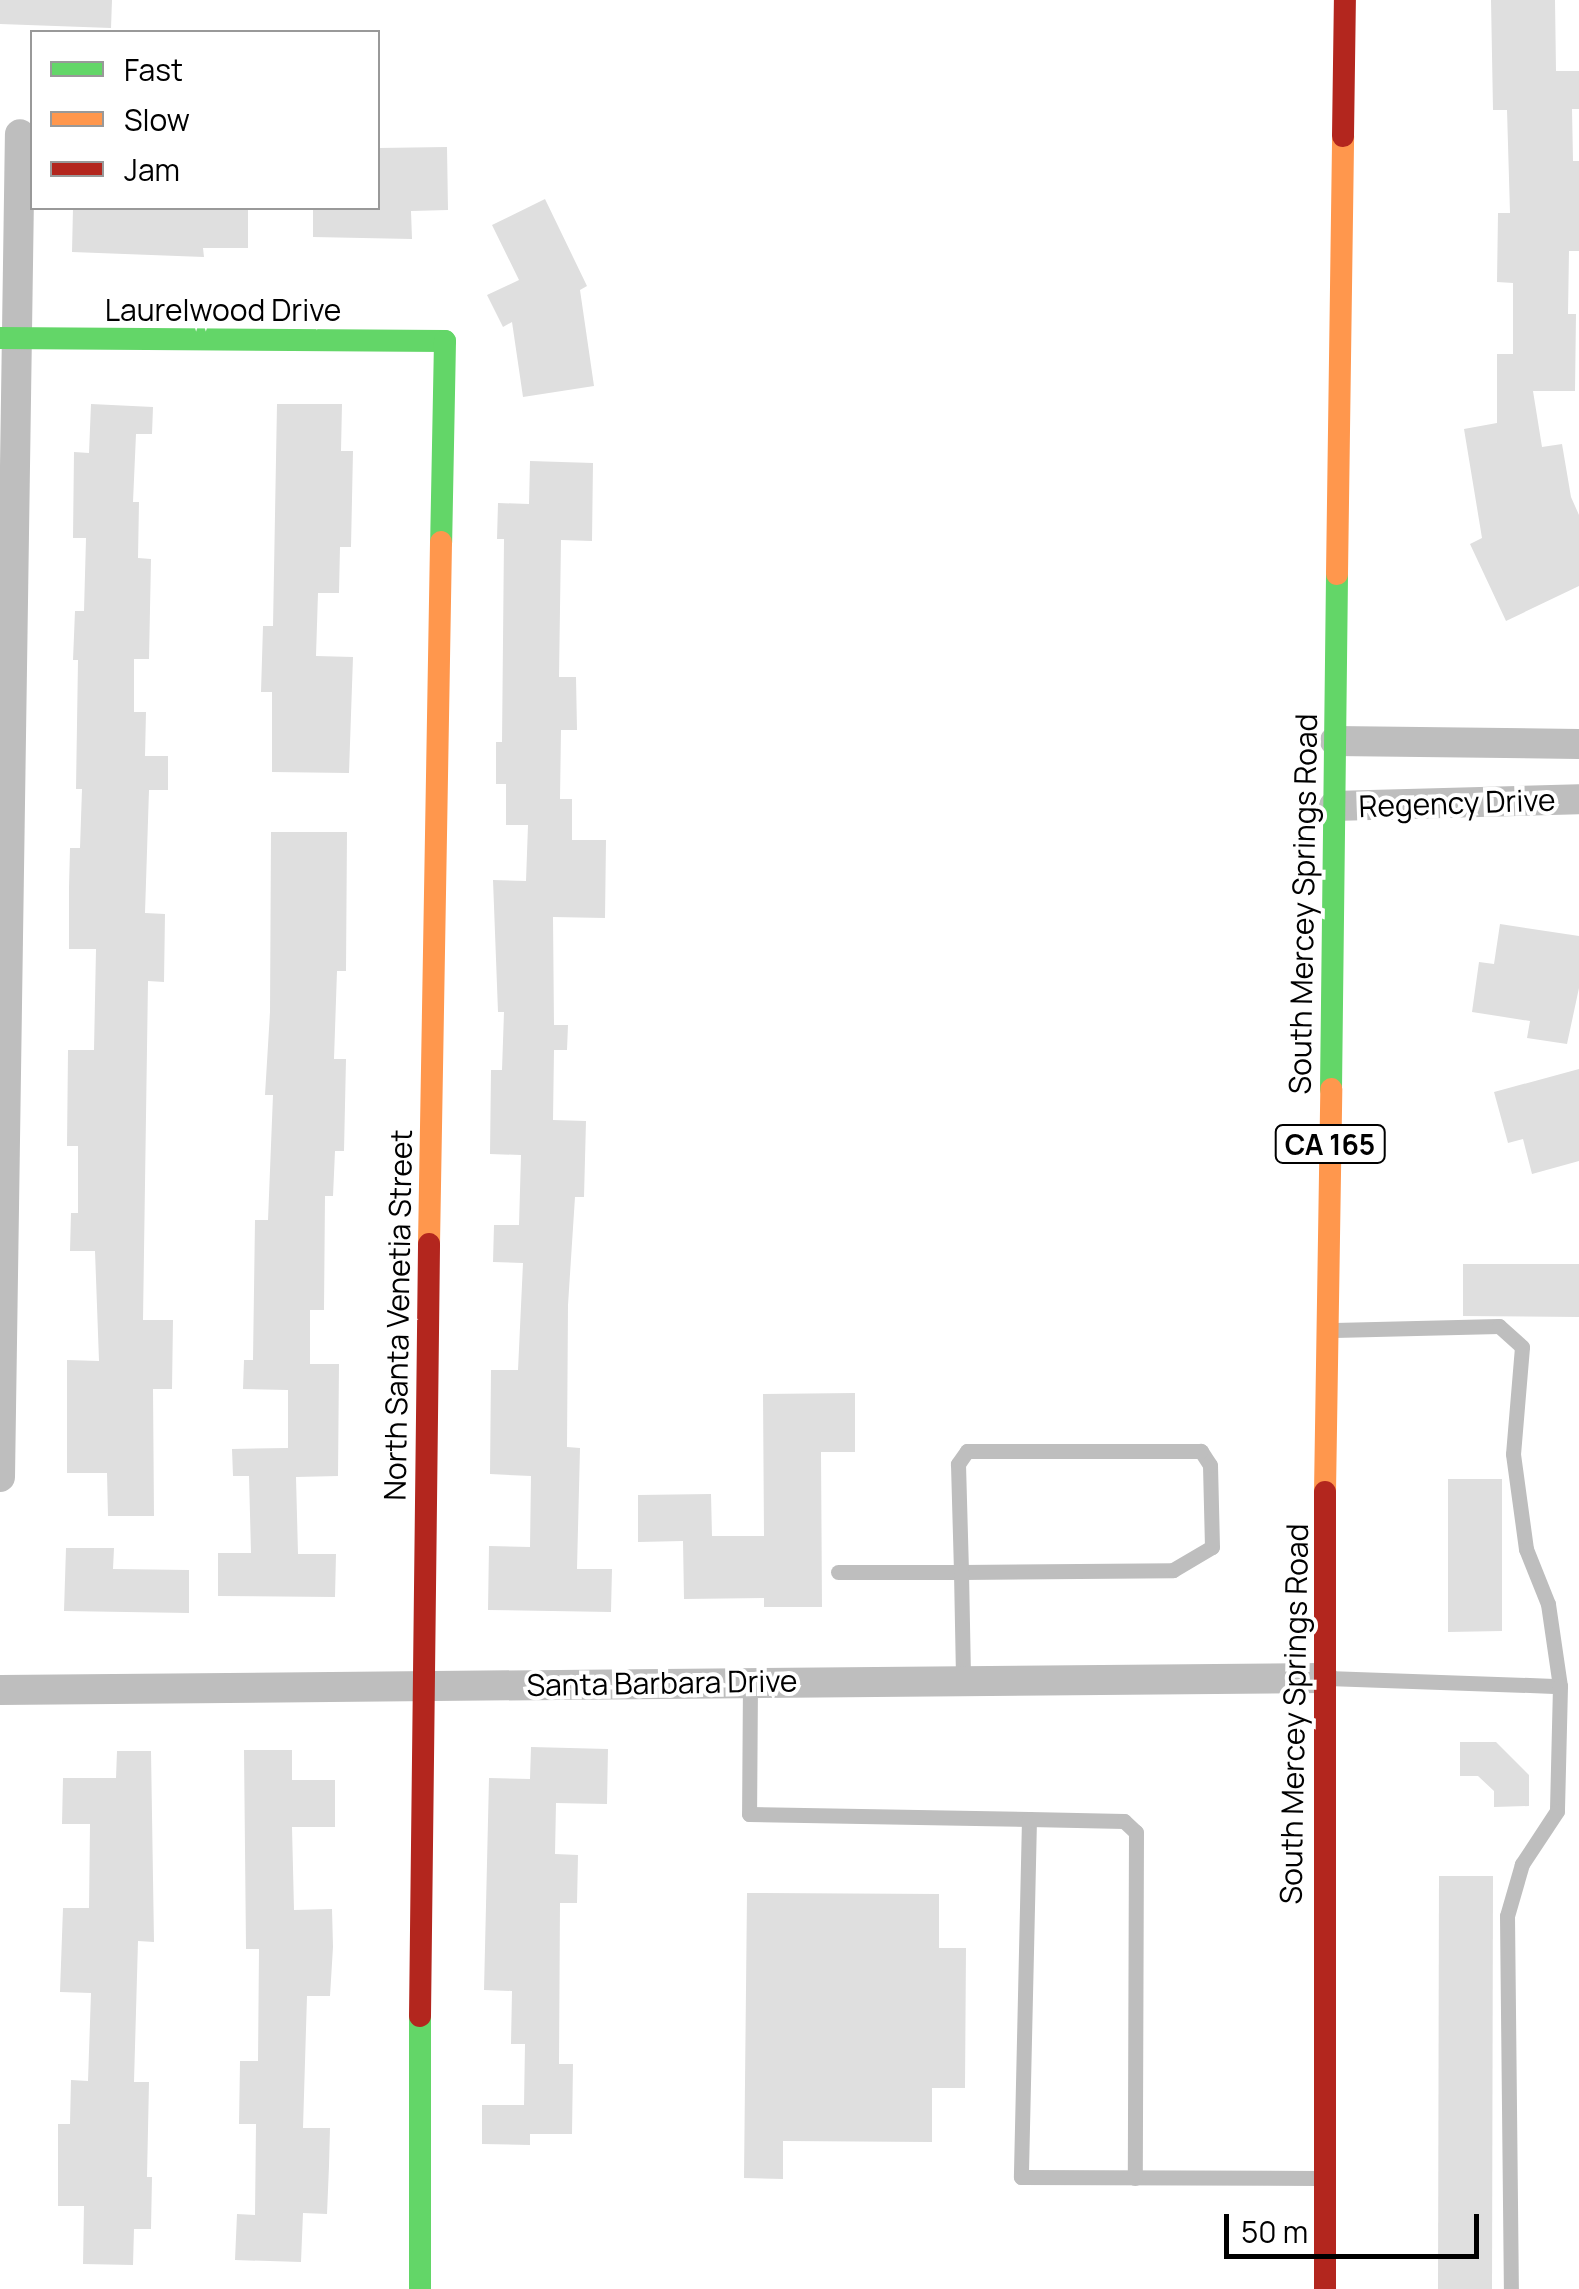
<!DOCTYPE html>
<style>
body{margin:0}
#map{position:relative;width:1579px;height:2289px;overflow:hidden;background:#fff;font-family:Manrope,sans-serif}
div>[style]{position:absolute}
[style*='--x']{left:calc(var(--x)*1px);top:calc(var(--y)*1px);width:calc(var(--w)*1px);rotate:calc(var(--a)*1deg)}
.building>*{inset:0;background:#dfdfdf}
.lane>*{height:15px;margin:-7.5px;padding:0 7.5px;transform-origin:7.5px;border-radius:7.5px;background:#bebebe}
.street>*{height:30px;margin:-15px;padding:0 15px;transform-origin:15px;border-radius:15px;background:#bebebe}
.fast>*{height:22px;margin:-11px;padding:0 11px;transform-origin:11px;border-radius:11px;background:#63d668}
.slow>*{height:22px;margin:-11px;padding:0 11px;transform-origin:11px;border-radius:11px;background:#ff974d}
.jam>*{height:22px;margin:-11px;padding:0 11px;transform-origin:11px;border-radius:11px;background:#b3261e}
span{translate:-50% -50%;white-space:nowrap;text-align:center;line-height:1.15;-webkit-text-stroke:8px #fff;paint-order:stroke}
.shield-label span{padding:2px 8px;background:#fff;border:2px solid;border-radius:8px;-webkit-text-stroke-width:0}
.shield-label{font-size:28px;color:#000;font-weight:700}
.street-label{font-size:30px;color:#000}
.legend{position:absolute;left:30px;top:30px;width:350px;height:180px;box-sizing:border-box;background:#fff;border:2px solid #999;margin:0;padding:12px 18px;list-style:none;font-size:30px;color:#000}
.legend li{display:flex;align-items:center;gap:20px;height:50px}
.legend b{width:50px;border:2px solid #999}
.scale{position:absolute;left:1224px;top:2214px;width:255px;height:45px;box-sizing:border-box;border:5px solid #000;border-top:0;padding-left:12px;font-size:30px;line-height:35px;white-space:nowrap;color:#000;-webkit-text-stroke:8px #fff;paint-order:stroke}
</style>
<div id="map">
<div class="building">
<i style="clip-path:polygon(0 0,112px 0,111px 28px,0 24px)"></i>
<i style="clip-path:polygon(1491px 0,1555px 0,1556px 71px,1579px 71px,1579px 109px,1572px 109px,1573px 161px,1579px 161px,1579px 251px,1569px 251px,1568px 314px,1576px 314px,1575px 391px,1533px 391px,1542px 447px,1562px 444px,1571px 497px,1579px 515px,1579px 586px,1506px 621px,1470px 544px,1482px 538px,1464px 429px,1497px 423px,1497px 354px,1513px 354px,1513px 283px,1497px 282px,1498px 213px,1510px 213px,1507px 110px,1493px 110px)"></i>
<i style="clip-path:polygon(447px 147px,448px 210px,411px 211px,412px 239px,313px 237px,313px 208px,378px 208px,378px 148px)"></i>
<i style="clip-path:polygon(545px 199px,587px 286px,580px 290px,594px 386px,523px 397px,512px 322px,503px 327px,487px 295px,519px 280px,492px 225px)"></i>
<i style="clip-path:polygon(73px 208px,248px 208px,248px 248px,203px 248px,204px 257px,72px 252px)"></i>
<i style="clip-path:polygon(91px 404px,153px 407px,152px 434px,136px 434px,133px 502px,139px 502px,138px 558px,151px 559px,149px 659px,134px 659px,134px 712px,146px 712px,145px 756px,168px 756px,168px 790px,149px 790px,145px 913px,165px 914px,164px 982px,148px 981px,143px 1320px,173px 1320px,172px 1389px,153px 1389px,154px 1516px,108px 1516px,107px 1473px,67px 1473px,67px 1360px,99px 1361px,95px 1251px,70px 1251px,71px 1213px,78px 1213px,78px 1146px,67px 1146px,68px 1050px,94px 1050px,96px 949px,69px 949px,69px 887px,70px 848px,80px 848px,82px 789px,76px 789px,78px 660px,73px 660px,75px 611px,84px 611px,86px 538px,73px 538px,74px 452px,89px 453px)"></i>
<i style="clip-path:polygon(277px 404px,342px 404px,341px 451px,353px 451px,351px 547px,340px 547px,339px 593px,318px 593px,316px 656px,353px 657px,349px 773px,272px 772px,272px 692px,261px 692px,263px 626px,273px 626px)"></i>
<i style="clip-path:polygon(530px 461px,593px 463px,592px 541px,561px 540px,559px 677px,576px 677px,577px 730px,561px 730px,560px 799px,572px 799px,572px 840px,606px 840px,605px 918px,553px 917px,554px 1025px,568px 1025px,567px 1050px,554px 1050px,553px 1120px,586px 1121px,584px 1197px,575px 1197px,568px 1305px,567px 1447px,580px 1448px,577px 1569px,612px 1569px,611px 1612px,488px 1610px,489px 1546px,530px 1547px,531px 1476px,490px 1474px,491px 1370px,518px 1370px,523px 1263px,493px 1262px,494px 1225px,519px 1225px,521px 1155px,490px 1154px,491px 1070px,502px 1070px,504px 1012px,498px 1012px,493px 880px,526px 881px,528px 825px,506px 825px,506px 784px,496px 784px,496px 742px,502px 742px,504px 539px,497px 539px,498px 503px,529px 504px)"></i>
<i style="clip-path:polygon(271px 832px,347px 832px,346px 971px,337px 971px,334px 1059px,346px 1059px,344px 1151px,335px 1151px,333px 1196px,325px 1196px,324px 1310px,310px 1310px,310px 1364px,339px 1364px,338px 1476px,296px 1477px,298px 1554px,336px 1554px,335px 1597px,218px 1596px,218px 1553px,251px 1553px,249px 1476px,233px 1476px,232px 1449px,288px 1448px,288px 1390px,243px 1389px,244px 1360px,253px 1360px,255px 1220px,268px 1220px,273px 1095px,265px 1095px,270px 1012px)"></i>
<i style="clip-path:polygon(1500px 924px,1579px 936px,1579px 988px,1567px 1044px,1527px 1038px,1530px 1021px,1472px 1012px,1479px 962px,1494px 964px)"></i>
<i style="clip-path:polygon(1579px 1069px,1579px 1161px,1532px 1174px,1523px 1139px,1508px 1143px,1494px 1092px)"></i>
<i style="clip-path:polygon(1463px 1264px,1579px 1264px,1579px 1317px,1463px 1316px)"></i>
<i style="clip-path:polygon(855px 1393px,855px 1452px,821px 1452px,822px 1607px,764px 1607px,764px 1598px,684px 1599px,683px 1541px,638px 1542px,638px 1495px,711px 1494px,712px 1536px,764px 1536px,763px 1394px)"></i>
<i style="clip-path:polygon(1448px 1479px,1502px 1479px,1502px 1631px,1448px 1632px)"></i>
<i style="clip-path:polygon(66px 1548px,114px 1548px,113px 1569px,189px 1570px,189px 1613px,64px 1611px)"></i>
<i style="clip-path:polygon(1460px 1742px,1496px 1742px,1529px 1775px,1529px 1806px,1494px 1807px,1494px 1791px,1478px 1776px,1460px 1776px)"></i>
<i style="clip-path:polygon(531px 1747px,608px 1749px,607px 1804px,556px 1803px,555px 1854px,578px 1855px,577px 1903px,560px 1903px,559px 2064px,573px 2064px,572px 2134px,530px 2134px,530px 2145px,482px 2144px,482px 2105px,524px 2105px,525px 2044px,511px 2044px,512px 1991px,484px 1990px,489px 1778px,530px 1779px)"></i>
<i style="clip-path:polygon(244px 1750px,292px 1750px,292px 1780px,335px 1780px,335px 1827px,292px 1827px,294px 1910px,332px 1909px,333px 1947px,330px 1996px,307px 1996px,303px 2128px,330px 2128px,329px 2166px,327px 2214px,303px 2213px,301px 2262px,235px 2260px,237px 2214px,255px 2215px,256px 2124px,239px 2124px,240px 2061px,258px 2061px,259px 1949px,246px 1949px)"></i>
<i style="clip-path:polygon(117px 1751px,151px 1751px,154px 1942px,138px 1941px,134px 2082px,149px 2082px,147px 2177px,152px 2177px,151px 2229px,134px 2229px,133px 2265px,83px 2264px,84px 2206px,58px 2206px,58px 2124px,70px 2124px,71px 2080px,88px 2081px,91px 1993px,60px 1992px,63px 1908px,89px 1908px,90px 1824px,62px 1824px,63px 1778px,116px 1778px)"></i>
<i style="clip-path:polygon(1439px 1876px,1493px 1876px,1492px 2289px,1438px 2289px)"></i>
<i style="clip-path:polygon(747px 1893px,939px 1894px,939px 1948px,966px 1948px,965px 2088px,932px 2088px,932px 2142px,783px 2141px,783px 2179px,744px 2178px)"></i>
</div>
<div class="lane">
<i style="--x:1334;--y:1330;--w:165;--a:-1.4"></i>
<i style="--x:1499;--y:1326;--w:31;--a:42"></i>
<i style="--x:1522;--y:1347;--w:107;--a:94.8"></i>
<i style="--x:1513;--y:1454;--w:96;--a:82.2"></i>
<i style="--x:1526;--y:1549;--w:59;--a:68.2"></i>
<i style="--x:1548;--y:1604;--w:83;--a:81.7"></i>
<i style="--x:838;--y:1572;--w:123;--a:0"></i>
<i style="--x:961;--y:1572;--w:212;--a:-0.5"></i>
<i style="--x:1173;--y:1570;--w:45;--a:-30.5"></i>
<i style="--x:1212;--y:1547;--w:82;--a:-91.4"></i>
<i style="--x:1210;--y:1465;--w:17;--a:-123"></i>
<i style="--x:1201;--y:1451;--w:234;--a:180"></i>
<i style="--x:967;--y:1451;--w:16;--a:125"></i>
<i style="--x:958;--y:1464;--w:108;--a:88.4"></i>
<i style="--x:961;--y:1572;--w:108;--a:88.9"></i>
<i style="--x:1327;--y:1678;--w:233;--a:2"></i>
<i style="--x:1560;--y:1686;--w:125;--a:91.4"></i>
<i style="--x:1557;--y:1811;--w:64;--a:123.4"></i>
<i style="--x:1522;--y:1864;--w:54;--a:106.1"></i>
<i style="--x:1507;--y:1916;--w:373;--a:89.4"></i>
<i style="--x:750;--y:1681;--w:133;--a:90.4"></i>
<i style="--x:749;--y:1814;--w:280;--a:1"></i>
<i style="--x:1029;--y:1819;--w:358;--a:91.3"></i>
<i style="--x:1021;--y:2177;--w:298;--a:0.2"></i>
<i style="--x:1029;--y:1819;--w:95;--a:1.2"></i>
<i style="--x:1124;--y:1821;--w:16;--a:43"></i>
<i style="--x:1136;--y:1832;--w:346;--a:90.2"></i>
</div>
<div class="street">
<i style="--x:1335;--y:741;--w:244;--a:0.7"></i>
<i style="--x:1334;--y:806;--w:245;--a:-1.6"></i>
<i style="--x:0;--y:1477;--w:1343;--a:-89.15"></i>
<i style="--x:0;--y:1690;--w:1323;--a:-0.52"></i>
</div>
<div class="fast">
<i style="--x:0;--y:338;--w:445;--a:0.4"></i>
<i style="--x:445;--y:341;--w:201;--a:91.1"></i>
<i style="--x:1331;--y:1089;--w:515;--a:-89.33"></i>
<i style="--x:420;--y:2289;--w:273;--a:-90"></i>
</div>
<div class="slow">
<i style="--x:1337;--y:574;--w:438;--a:-89.2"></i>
<i style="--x:429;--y:1244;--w:702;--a:-89.02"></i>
<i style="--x:1325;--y:1492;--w:403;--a:-89.1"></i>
</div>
<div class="jam">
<i style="--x:1343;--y:136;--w:136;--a:-89.2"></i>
<i style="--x:420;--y:2016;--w:772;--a:-89.33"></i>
<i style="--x:1325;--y:2289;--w:797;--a:-90"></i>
</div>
<div class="shield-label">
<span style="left:1330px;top:1144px">CA 165</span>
</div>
<div class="street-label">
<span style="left:223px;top:310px">Laurelwood Drive</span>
<span style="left:1457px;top:803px;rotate:-2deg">Regency Drive</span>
<span style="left:1303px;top:904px;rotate:-89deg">South Mercey Springs Road</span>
<span style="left:398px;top:1315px;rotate:-89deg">North Santa Venetia Street</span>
<span style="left:662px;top:1683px;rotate:-1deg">Santa Barbara Drive</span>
<span style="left:1294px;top:1714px;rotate:-89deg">South Mercey Springs Road</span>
</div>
<ul class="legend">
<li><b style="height:12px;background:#63d668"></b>Fast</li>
<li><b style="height:12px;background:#ff974d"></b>Slow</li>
<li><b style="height:12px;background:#b3261e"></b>Jam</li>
</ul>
<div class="scale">50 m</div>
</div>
